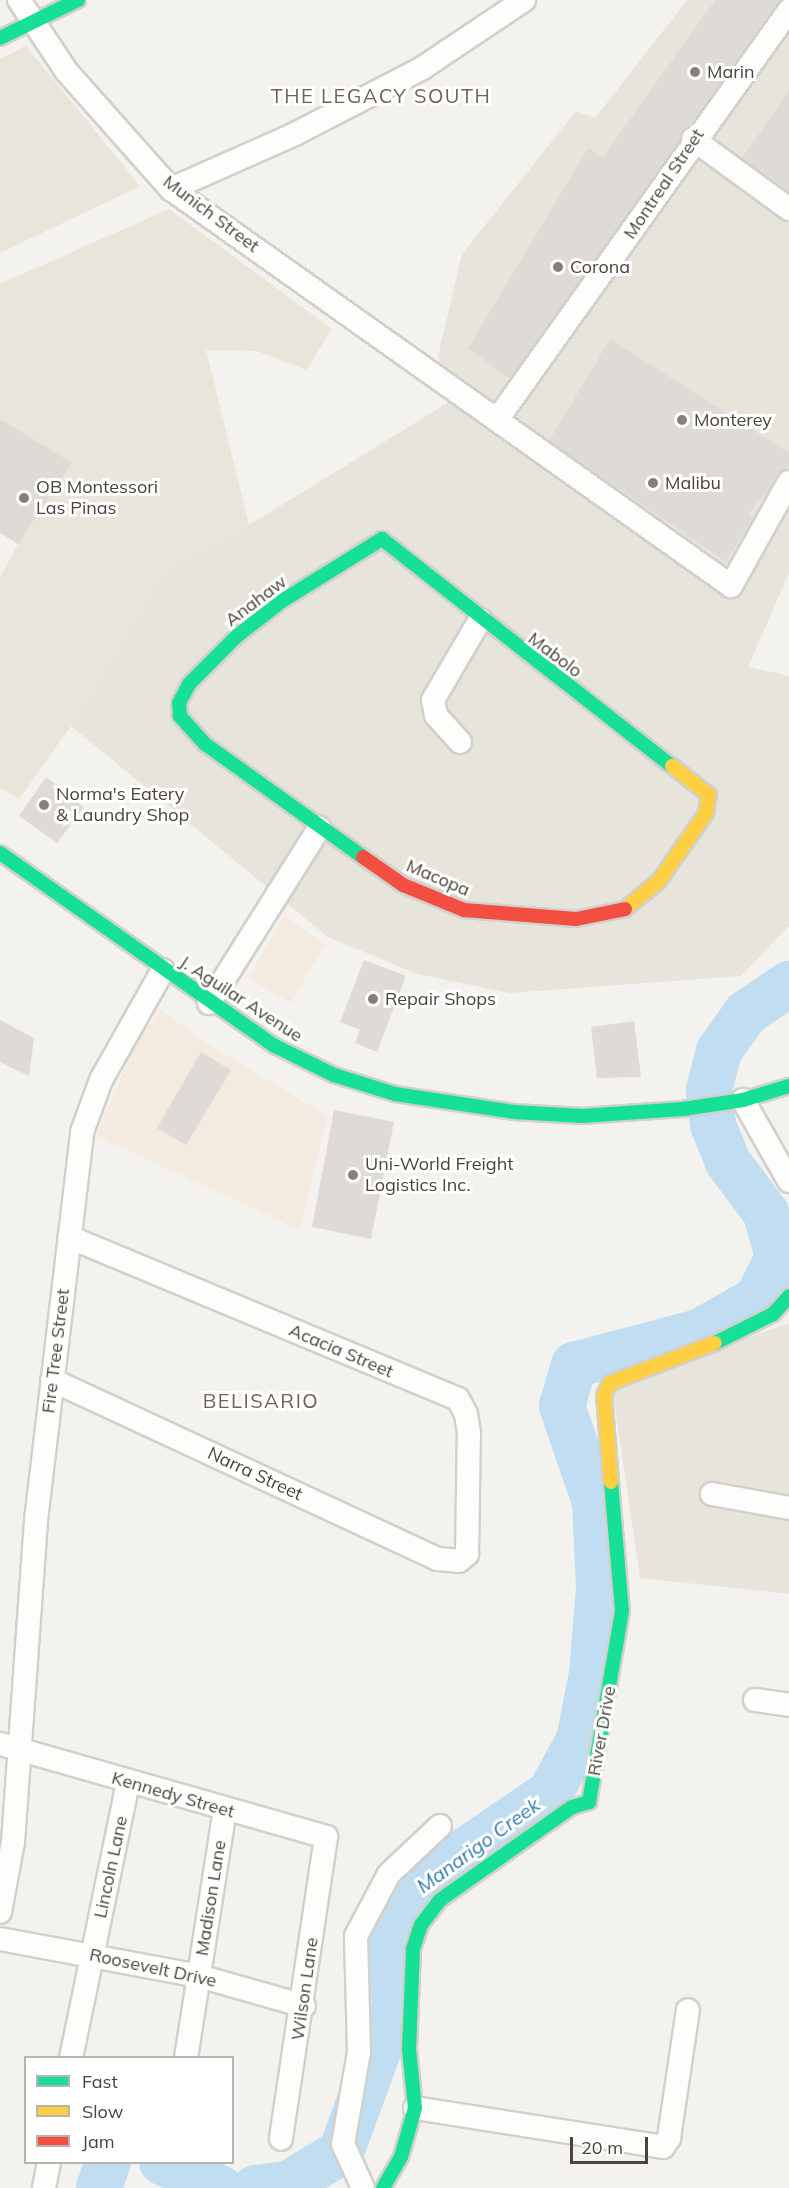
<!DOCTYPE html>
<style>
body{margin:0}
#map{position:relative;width:789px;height:2188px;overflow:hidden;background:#f4f2ee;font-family:Mulish,sans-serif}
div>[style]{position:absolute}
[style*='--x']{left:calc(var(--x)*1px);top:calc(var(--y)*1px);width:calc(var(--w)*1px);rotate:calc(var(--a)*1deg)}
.residential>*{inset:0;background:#e7e4dc}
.commercial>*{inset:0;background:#f3ebdf}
.education>*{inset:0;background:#eae5da}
.river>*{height:46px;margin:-23px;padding:0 23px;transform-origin:23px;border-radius:23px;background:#c0ddf1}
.building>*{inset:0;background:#dedbd6}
.roads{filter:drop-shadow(2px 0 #d2d0cb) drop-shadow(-2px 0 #d2d0cb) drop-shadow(0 2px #d2d0cb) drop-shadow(0 -2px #d2d0cb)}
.street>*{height:22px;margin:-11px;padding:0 11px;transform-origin:11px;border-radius:11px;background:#fdfdfc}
.fast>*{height:14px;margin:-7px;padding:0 7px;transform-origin:7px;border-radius:7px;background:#16e098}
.slow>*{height:14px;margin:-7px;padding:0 7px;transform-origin:7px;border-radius:7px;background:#ffcf43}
.jam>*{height:14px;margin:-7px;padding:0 7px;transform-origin:7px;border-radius:7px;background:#f24e42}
.dots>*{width:16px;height:16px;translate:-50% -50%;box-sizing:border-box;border:3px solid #fff;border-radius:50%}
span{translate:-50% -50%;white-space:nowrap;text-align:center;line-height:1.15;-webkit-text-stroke:6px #fff;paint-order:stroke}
.poi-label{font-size:18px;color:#4b4439}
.left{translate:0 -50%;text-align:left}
.street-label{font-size:18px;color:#4b4439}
.neighbourhood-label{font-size:20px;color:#6e6250;letter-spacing:1.5px}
.water-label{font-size:20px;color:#2e7ab2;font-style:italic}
.legend{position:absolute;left:24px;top:2056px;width:210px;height:108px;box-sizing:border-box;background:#fff;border:2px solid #b7b4b0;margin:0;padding:8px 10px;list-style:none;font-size:18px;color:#4b4439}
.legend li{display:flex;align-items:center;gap:12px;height:30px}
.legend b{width:30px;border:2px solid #b7b4b0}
.scale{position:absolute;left:570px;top:2137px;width:78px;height:27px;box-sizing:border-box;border:3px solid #4b4439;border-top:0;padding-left:8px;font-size:18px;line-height:21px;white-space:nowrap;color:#4b4439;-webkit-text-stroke:4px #fff;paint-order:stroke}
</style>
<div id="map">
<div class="residential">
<i style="clip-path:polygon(687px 0,789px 0,789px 573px,748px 667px,789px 676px,789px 926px,741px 976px,510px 993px,417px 974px,328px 937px,71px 726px,166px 570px,249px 525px,449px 402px,438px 356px,462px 254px,576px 111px,595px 118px)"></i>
<i style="clip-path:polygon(789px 1323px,789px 1594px,640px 1578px,612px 1387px)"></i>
</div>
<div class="commercial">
<i style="clip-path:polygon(284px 916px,325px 944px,291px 1003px,248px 978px)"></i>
<i style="clip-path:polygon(161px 1010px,208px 1044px,327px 1116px,300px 1230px,96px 1136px,135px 1044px)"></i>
</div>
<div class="education">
<i style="clip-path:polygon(26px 46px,140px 186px,0 253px,0 59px)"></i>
<i style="clip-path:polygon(169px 209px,332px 329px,306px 370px,257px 351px,206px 350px,249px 525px,166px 570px,71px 726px,19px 799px,0 787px,0 577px,18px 544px,0 533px,0 284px)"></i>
</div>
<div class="river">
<i style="--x:162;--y:2162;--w:64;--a:24.1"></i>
<i style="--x:99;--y:2188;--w:28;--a:-71"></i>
<i style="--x:255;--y:2188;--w:33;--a:-7"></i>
<i style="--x:288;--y:2184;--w:62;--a:-31.1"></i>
<i style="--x:341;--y:2152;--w:157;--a:-69.8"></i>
<i style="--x:395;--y:2005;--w:65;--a:-94.4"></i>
<i style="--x:390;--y:1940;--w:38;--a:-75"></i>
<i style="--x:400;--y:1903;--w:51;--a:-41.8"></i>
<i style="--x:438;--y:1869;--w:135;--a:-34.2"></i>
<i style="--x:550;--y:1793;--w:60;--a:-61.3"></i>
<i style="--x:579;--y:1740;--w:67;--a:-78.9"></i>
<i style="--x:592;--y:1674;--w:85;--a:-85.3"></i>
<i style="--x:599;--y:1589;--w:87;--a:-92.6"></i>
<i style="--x:595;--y:1502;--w:102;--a:-109"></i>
<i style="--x:562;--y:1406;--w:43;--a:-73.7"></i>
<i style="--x:574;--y:1365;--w:129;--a:-14.8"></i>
<i style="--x:699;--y:1332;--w:67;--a:-29.6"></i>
<i style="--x:757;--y:1299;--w:47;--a:-63.4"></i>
<i style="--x:778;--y:1257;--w:46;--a:-105.3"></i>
<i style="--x:766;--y:1213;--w:64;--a:-126.7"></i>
<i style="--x:728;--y:1162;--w:40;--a:-112"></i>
<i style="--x:713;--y:1125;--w:35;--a:-97"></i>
<i style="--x:709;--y:1090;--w:40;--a:-75.6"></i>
<i style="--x:719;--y:1051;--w:47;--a:-54.6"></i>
<i style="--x:746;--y:1013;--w:52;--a:-34"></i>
</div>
<div class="building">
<i style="clip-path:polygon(715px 0,779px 0,510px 379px,468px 348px,588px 148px,603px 157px)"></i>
<i style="clip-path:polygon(789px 91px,789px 191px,742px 158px)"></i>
<i style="clip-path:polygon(610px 339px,789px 453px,789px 466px,748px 514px,753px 518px,726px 562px,549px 441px)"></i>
<i style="clip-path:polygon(0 419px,72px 463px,18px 544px,0 533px)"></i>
<i style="clip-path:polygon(46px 777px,84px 807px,57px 843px,19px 816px)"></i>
<i style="clip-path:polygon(364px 960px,406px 976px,377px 1052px,355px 1043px,360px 1030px,340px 1022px)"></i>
<i style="clip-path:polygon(0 1020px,34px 1038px,29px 1076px,0 1062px)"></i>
<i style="clip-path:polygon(634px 1021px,641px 1077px,597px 1078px,591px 1027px)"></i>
<i style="clip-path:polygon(201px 1052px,231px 1070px,186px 1145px,157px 1128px)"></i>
<i style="clip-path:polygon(334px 1110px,394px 1122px,371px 1239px,312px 1227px)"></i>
</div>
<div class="roads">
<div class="street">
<i style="--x:19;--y:0;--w:87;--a:56.3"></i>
<i style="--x:67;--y:72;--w:157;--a:48.4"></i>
<i style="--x:171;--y:189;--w:686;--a:35.33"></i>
<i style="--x:731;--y:586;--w:119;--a:-60.9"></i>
<i style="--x:693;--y:139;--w:119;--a:36.1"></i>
<i style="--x:171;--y:189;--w:136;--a:-23.9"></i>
<i style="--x:295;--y:134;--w:142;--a:-27.3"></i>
<i style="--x:421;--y:69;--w:124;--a:-33.8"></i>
<i style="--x:499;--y:417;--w:500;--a:-54.5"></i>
<i style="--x:460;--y:742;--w:36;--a:-132"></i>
<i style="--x:436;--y:715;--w:15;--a:-101"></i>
<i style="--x:433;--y:700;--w:93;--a:-59.6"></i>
<i style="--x:209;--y:1003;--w:207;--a:-57.8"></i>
<i style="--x:743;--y:1100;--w:93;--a:60.4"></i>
<i style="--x:52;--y:1380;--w:425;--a:24.9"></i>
<i style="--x:438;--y:1559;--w:21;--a:5"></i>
<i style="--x:459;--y:1561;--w:11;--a:-41"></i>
<i style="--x:467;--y:1554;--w:121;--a:-89.1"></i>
<i style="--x:469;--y:1433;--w:19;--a:-99"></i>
<i style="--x:466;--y:1414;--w:17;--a:-118"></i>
<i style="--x:458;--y:1399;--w:421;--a:-157.4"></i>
<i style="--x:712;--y:1494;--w:78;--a:10.3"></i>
<i style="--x:755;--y:1700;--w:34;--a:8"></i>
<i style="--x:0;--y:1744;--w:339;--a:15.9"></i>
<i style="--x:326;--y:1837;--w:305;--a:98.5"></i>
<i style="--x:0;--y:1912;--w:71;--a:-79.5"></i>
<i style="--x:13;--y:1842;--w:323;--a:-85.9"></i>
<i style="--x:36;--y:1520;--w:391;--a:-83.2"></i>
<i style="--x:82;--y:1132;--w:55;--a:-69.9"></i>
<i style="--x:101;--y:1080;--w:126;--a:-60.6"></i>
<i style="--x:0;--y:1939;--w:202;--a:10.5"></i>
<i style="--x:199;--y:1976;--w:109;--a:15.9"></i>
<i style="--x:71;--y:2058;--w:282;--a:-78.3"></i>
<i style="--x:186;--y:2058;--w:252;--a:-81.1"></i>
<i style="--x:415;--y:2108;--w:251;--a:8.9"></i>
<i style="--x:663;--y:2147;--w:11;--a:-56"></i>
<i style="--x:669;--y:2138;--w:129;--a:-81.6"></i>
<i style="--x:44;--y:2188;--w:26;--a:-79"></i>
<i style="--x:363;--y:2188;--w:48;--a:-114.4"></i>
<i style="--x:343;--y:2144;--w:93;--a:-80.1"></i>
<i style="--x:359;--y:2052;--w:116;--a:-91.5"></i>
<i style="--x:356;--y:1936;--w:70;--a:-62"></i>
<i style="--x:389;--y:1874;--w:70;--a:-43.3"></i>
</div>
<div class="fast">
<i style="--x:0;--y:38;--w:87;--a:-26"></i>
<i style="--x:382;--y:539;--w:368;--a:38.1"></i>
<i style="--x:0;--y:853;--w:336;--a:35.1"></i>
<i style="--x:275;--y:1046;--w:66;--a:26.2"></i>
<i style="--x:334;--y:1075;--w:64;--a:17.3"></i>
<i style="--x:395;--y:1094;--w:120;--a:8.6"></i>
<i style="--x:514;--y:1112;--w:68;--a:3.4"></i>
<i style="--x:582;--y:1116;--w:101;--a:-4"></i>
<i style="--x:683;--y:1109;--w:61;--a:-8.5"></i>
<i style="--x:743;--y:1100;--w:48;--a:-16.9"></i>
<i style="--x:363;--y:857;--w:194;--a:-144.4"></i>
<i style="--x:205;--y:744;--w:38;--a:-132"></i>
<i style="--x:180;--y:716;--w:13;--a:-94"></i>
<i style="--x:179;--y:703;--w:21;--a:-62"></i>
<i style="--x:189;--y:684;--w:68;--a:-45"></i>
<i style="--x:237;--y:636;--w:57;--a:-37.9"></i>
<i style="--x:282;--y:601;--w:118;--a:-31.8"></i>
<i style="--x:715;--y:1343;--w:65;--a:-26.6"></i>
<i style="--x:773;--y:1314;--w:24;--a:-48"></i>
<i style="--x:383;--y:2188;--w:36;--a:-60"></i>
<i style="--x:401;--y:2157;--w:51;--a:-74.1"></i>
<i style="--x:415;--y:2108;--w:59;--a:-95.8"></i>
<i style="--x:409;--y:2049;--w:100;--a:-87.7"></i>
<i style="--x:413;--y:1949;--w:25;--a:-72"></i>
<i style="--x:421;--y:1925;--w:31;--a:-53"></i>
<i style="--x:440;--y:1900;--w:161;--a:-35.2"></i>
<i style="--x:572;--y:1807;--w:18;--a:-16"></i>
<i style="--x:589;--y:1802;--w:194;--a:-80.2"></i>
<i style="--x:622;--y:1611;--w:129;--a:-94.9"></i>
</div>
<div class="slow">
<i style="--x:625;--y:909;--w:44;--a:-39.5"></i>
<i style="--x:659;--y:881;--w:83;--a:-55.3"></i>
<i style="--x:706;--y:813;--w:18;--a:-81"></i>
<i style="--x:709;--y:795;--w:47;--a:-141.9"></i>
<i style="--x:611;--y:1482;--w:87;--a:-94.6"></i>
<i style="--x:604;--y:1395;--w:13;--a:-63"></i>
<i style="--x:610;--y:1383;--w:112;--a:-20.9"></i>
</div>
<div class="jam">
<i style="--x:363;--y:857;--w:49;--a:35"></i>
<i style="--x:403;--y:885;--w:66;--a:22.3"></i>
<i style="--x:464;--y:910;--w:112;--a:4.6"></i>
<i style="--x:576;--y:919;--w:50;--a:-11.5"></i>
</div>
</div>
<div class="dots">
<i style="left:695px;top:72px;background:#868178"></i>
<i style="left:558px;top:267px;background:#868178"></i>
<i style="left:682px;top:420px;background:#868178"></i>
<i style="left:653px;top:483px;background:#868178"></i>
<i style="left:24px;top:498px;background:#868178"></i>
<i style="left:44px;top:805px;background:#868178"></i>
<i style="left:373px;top:999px;background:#868178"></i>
<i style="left:353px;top:1175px;background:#868178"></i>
</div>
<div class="poi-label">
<span class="left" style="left:707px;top:72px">Marin</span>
<span class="left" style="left:570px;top:267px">Corona</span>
<span class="left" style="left:694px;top:420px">Monterey</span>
<span class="left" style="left:665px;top:483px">Malibu</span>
<span class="left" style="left:36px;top:498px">OB Montessori<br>Las Pinas</span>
<span class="left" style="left:56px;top:805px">Norma's Eatery<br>&amp; Laundry Shop</span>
<span class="left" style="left:385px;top:999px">Repair Shops</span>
<span class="left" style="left:365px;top:1175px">Uni-World Freight<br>Logistics Inc.</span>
</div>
<div class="street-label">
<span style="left:664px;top:184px;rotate:-56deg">Montreal Street</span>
<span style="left:211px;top:214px;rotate:37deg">Munich Street</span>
<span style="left:256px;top:601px;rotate:-37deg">Anahaw</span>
<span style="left:555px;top:655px;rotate:37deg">Mabolo</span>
<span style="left:438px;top:878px;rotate:23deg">Macopa</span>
<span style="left:241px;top:999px;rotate:33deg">J. Aguilar Avenue</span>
<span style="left:56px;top:1351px;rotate:-83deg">Fire Tree Street</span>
<span style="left:341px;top:1351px;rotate:23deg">Acacia Street</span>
<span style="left:255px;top:1474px;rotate:25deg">Narra Street</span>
<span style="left:602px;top:1731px;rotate:-80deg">River Drive</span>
<span style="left:173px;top:1795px;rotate:16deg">Kennedy Street</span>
<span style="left:111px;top:1867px;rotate:-78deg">Lincoln Lane</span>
<span style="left:211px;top:1898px;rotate:-81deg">Madison Lane</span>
<span style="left:153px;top:1968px;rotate:12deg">Roosevelt Drive</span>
<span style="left:305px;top:1989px;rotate:-82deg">Wilson Lane</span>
</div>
<div class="neighbourhood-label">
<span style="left:381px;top:95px">THE LEGACY SOUTH</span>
<span style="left:261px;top:1400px">BELISARIO</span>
</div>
<div class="water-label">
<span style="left:478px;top:1845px;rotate:-36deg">Manarigo Creek</span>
</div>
<ul class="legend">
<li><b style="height:8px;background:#16e098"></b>Fast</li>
<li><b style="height:8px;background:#ffcf43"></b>Slow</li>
<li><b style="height:8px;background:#f24e42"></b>Jam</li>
</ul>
<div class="scale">20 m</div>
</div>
